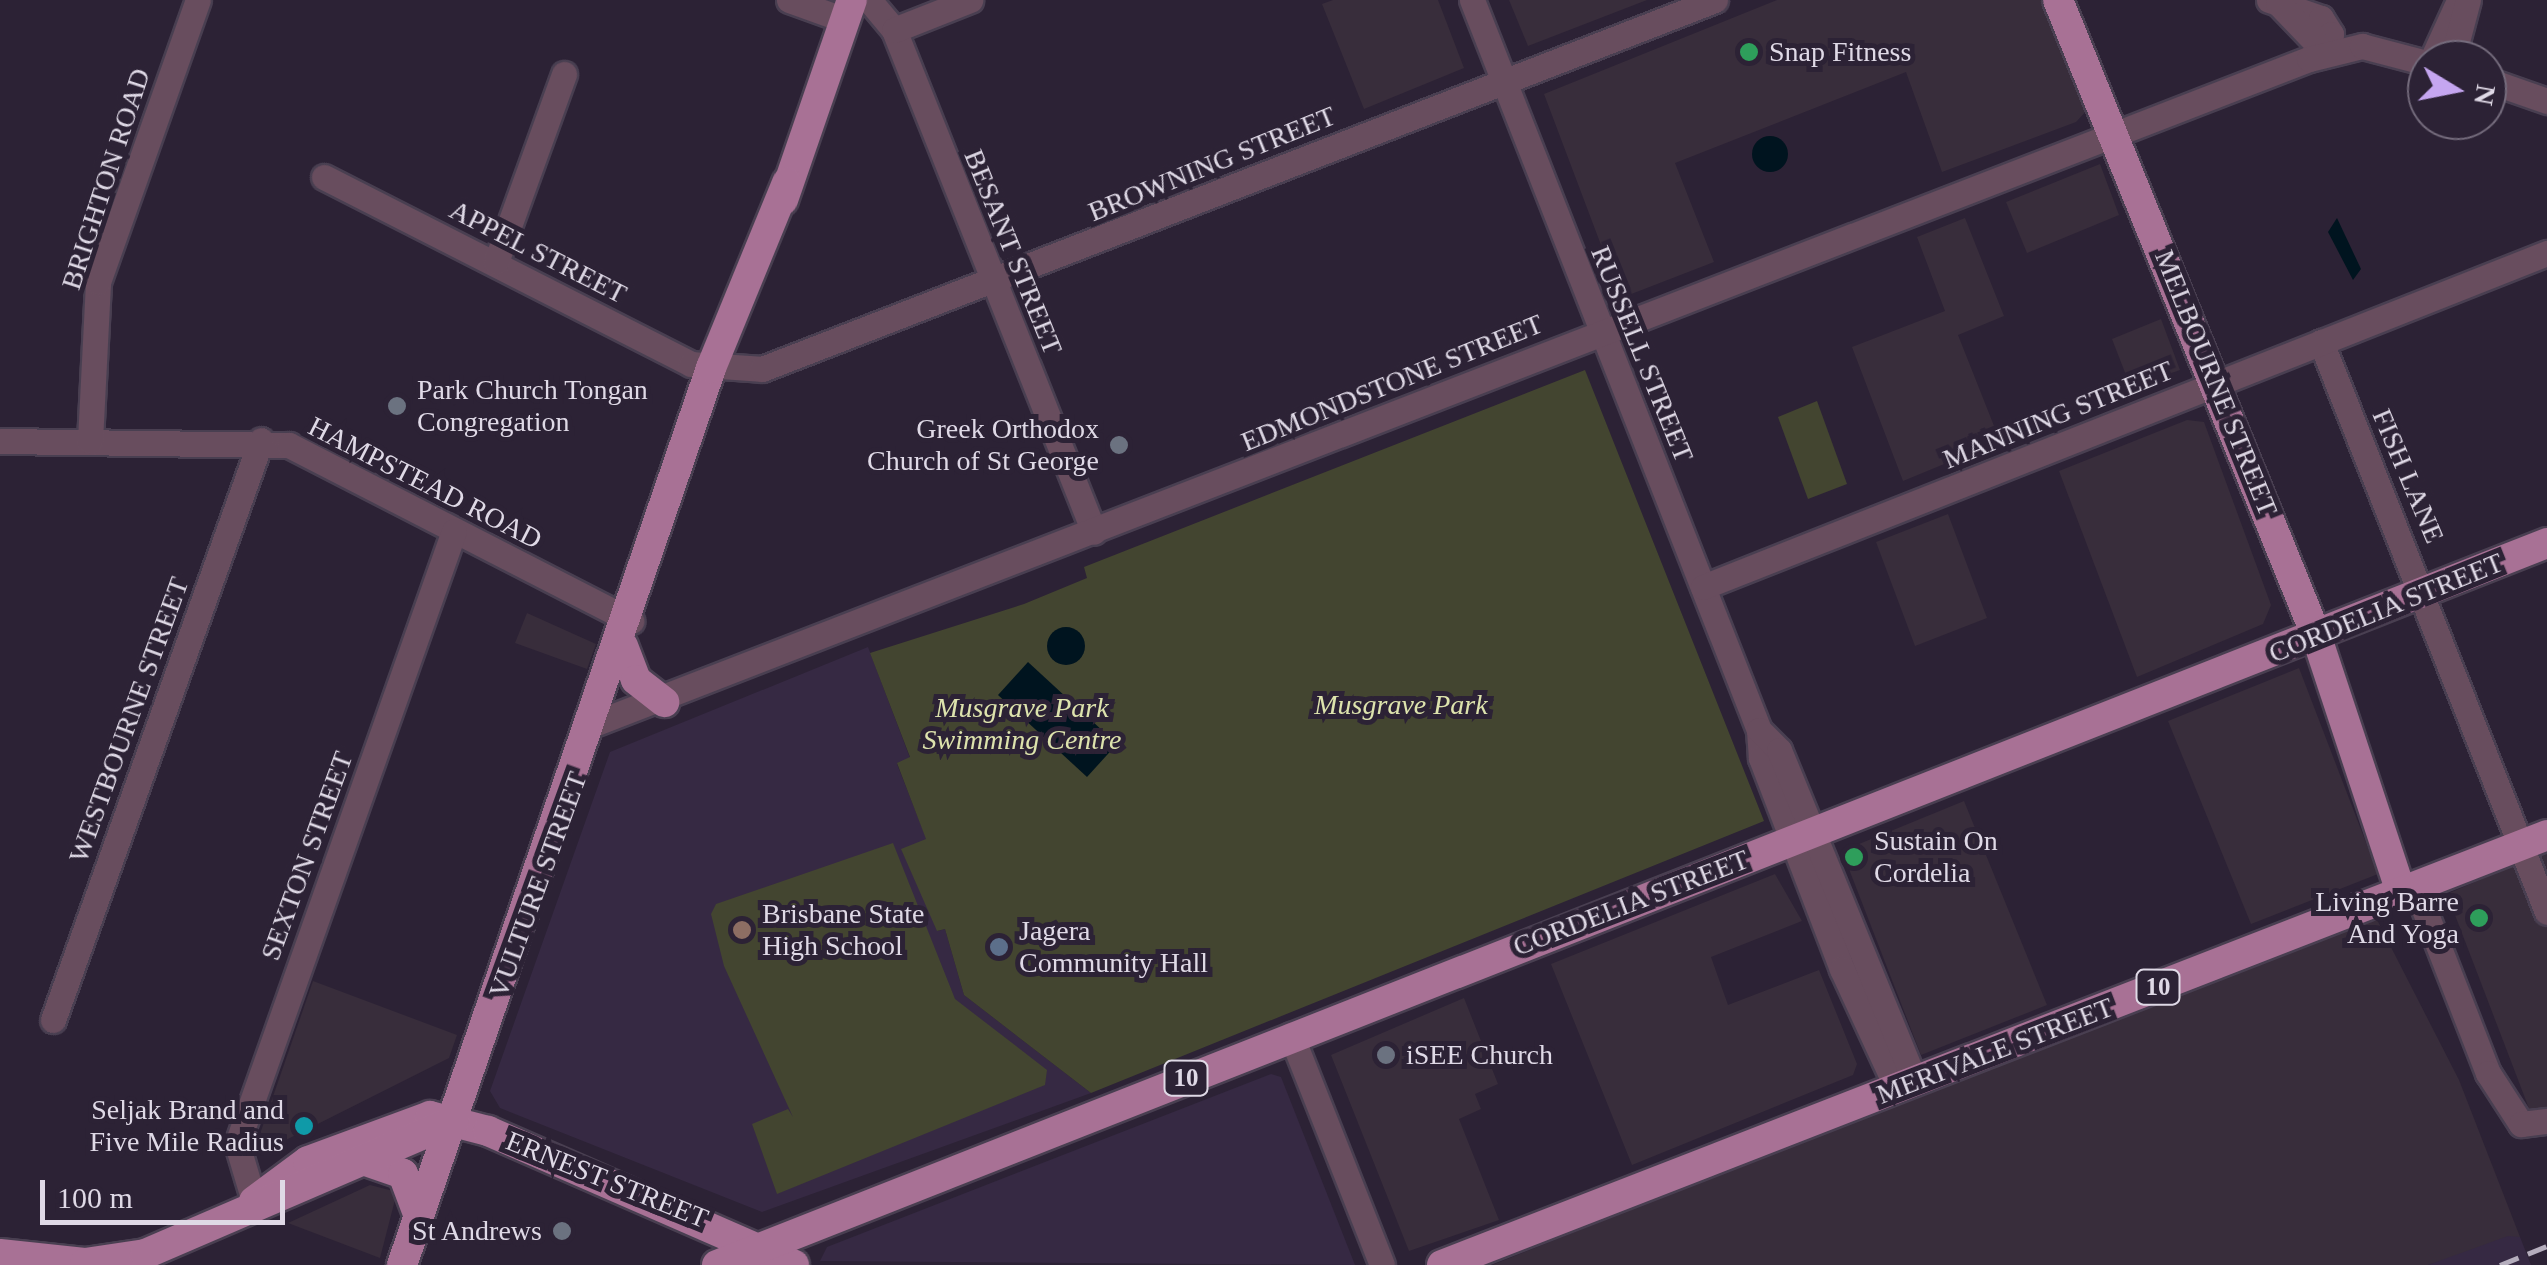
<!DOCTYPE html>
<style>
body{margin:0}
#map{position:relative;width:2547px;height:1265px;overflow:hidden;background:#2c2235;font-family:"Times New Roman",serif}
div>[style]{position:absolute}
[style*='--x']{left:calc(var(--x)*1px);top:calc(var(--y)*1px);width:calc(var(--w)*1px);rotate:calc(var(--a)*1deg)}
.commercial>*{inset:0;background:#382d3b}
.built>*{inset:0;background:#362943}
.green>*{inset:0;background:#434530}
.water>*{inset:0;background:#00141f}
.round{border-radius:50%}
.roads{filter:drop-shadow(2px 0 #493f51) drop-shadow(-2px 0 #493f51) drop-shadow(0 2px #493f51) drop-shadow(0 -2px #493f51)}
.minor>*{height:25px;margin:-12.5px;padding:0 12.5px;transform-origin:12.5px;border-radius:12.5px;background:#684d5e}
.major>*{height:30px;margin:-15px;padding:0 15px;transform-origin:15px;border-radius:15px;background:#a87195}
.rail>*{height:5px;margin-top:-2.5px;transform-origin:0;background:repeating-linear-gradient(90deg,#b5aebd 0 20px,transparent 0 30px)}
.dots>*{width:28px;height:28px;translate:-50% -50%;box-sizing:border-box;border:5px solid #2c2235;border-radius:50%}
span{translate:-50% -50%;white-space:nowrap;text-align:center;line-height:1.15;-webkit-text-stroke:10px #2c2235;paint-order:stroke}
.shield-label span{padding:2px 8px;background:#2c2235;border:2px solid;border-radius:8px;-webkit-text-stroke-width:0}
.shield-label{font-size:25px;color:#dfd9e6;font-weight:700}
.poi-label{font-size:28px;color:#dfd9e6}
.left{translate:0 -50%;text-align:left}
.right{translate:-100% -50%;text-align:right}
.street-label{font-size:28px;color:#dfd9e6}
.park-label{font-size:28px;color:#dde3ad;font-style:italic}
.north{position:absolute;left:2407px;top:40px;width:100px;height:100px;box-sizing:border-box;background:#2c2235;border:2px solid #746b7c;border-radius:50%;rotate:100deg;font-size:28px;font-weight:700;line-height:40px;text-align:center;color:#dfd9e6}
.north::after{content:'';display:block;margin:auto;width:35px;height:45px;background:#c5a6f0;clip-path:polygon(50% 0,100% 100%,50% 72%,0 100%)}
.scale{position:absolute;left:40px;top:1180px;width:245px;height:45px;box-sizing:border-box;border:5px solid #dfd9e6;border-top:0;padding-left:12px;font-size:30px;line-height:35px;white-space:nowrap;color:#dfd9e6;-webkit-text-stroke:8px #2c2235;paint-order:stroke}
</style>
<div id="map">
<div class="commercial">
<i style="clip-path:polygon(1333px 0,1438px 0,1464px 68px,1364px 109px,1322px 4px)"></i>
<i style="clip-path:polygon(1509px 0,1647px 0,1528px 46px)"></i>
<i style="clip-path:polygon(1777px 0,2047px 0,2090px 107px,2076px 122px,1942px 172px,1906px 72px,1675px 163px,1714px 262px,1621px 298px,1544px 94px)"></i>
<i style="clip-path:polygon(2100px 164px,2119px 215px,2027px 253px,2006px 202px)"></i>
<i style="clip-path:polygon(1965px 218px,2004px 316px,1958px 335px,2000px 441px,1903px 481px,1852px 347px,1945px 311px,1917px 237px)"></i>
<i style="clip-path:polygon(2161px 319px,2180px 370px,2131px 388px,2112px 339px)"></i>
<i style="clip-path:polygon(2187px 420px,2204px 422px,2271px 605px,2263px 624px,2137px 677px,2059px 471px)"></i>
<i style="clip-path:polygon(1948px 514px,1987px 618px,1915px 646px,1876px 542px)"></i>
<i style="clip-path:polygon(527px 613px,596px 644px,587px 669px,515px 643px)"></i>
<i style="clip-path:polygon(2299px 668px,2378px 874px,2251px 924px,2168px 721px)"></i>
<i style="clip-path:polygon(1964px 801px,2047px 1005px,1921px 1055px,1842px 851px)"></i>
<i style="clip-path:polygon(2547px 851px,2547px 1108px,2538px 1112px,2530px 1111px,2447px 894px)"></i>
<i style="clip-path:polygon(1775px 874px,1802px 921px,1711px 957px,1728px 1005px,1819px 970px,1857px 1064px,1853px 1075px,1632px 1165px,1551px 964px)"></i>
<i style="clip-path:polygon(2374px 914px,2459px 1080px,2520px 1237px,2428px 1265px,1492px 1265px)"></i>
<i style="clip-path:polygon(313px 981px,457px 1035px,449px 1058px,252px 1157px)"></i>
<i style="clip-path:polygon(1464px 998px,1498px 1084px,1475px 1094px,1481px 1109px,1459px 1119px,1499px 1220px,1409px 1251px,1331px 1055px)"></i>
<i style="clip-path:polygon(370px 1185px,397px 1192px,380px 1258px,288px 1223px)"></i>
</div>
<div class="built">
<i style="clip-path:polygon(868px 647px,910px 758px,897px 764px,927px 840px,902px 850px,938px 931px,945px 929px,964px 995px,1091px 1093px,762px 1212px,500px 1108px,490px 1091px,610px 752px)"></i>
<i style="clip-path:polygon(1271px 1074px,1281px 1077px,1355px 1265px,820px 1261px,827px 1247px)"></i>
<i style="clip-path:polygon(2508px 1236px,2520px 1237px,2531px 1265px,2428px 1265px)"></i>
</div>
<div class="green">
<i style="clip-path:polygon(1585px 370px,1764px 821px,1091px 1093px,964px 995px,945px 929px,937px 931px,901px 849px,926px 839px,897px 763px,910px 757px,870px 653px,1024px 604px,1087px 578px,1084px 567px)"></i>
<i style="clip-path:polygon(1817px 401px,1847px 484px,1808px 499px,1778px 417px)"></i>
<i style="clip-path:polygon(893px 843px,955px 999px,1047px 1070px,1045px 1085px,777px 1194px,752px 1124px,788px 1109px,793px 1117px,724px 966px,711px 914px,716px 904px)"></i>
</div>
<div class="water">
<i class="round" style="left:1752px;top:136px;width:36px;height:36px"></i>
<i style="clip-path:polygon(2337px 218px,2361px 269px,2353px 280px,2328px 232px)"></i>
<i class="round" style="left:1047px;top:627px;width:38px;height:38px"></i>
<i style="clip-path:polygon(1028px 662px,1117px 744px,1087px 777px,998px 695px)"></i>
</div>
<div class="roads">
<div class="minor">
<i style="--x:789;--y:0;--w:59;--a:19.7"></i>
<i style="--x:869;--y:0;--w:39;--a:50"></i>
<i style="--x:894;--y:30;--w:540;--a:68.28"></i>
<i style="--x:1472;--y:0;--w:784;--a:68.54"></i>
<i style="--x:1759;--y:730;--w:28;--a:86"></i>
<i style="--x:1761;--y:758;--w:226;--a:69"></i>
<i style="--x:1842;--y:969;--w:131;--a:65.2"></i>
<i style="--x:2269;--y:0;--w:55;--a:19.1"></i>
<i style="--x:2321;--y:18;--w:19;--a:58"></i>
<i style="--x:2331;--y:34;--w:20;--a:105"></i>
<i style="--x:2278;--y:3;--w:69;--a:46.2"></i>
<i style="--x:894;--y:30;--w:82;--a:-21.5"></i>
<i style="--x:2435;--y:53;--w:51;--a:-65.5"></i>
<i style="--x:2452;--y:60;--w:62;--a:-75.1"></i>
<i style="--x:2487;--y:80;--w:64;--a:19.3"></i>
<i style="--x:324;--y:177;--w:412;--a:27"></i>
<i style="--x:691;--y:364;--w:71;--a:4"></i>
<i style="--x:762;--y:369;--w:1022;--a:-21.17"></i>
<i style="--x:496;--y:262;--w:200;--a:-70.1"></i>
<i style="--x:2321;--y:342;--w:613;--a:68.37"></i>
<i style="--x:0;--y:441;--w:289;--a:0.8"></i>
<i style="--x:289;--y:445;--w:385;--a:27.2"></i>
<i style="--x:90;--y:441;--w:159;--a:-87.1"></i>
<i style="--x:98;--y:282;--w:299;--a:-70.5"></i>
<i style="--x:1703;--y:587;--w:908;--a:-21.59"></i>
<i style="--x:596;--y:723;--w:1837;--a:-21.19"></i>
<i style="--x:2309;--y:59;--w:55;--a:-13.8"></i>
<i style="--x:2362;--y:46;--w:67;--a:14.7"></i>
<i style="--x:1759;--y:730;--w:28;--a:45"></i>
<i style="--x:1779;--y:750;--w:358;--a:67.7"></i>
<i style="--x:2415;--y:886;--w:201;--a:68.7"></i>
<i style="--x:2488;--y:1073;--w:61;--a:57.1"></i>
<i style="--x:2521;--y:1124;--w:26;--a:-7"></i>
<i style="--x:53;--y:1020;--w:616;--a:-70.27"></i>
<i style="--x:1291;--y:1035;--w:247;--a:68.4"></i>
<i style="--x:254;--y:1201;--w:59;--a:-106.6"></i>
<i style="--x:237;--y:1144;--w:650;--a:-70.51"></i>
</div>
<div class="major">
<i style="--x:2058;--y:0;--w:685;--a:67.89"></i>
<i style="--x:2316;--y:635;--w:271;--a:71.7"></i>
<i style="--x:783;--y:200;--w:212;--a:-71"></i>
<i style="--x:623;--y:646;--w:36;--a:69"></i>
<i style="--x:636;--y:680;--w:36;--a:38"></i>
<i style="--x:366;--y:1161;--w:39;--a:19"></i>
<i style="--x:403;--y:1174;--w:43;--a:69.4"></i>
<i style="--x:254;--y:1201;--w:67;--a:-36.5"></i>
<i style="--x:308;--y:1161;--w:130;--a:-20.2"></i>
<i style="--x:430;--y:1116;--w:60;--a:14.5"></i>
<i style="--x:488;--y:1131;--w:334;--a:23.6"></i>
<i style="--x:0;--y:1254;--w:85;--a:6"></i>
<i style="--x:85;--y:1263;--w:61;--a:-8.5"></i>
<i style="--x:145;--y:1254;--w:336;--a:-23.3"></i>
<i style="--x:402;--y:1265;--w:949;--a:-70.99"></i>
<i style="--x:711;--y:368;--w:200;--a:-67.7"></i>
<i style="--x:717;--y:1265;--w:1967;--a:-21.53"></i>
<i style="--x:1442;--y:1265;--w:1186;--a:-21.26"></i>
</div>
</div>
<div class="rail">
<i style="--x:2500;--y:1265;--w:51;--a:-22"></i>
</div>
<div class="dots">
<i style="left:1749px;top:52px;background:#2e9e5b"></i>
<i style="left:397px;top:406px;background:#6b7280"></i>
<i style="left:1119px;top:445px;background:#6b7280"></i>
<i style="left:1854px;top:857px;background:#2e9e5b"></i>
<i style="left:2479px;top:918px;background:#2e9e5b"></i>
<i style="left:742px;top:930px;background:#8d6e63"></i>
<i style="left:999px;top:947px;background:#5c6f8a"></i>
<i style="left:1386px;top:1055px;background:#6b7280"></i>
<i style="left:304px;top:1126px;background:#0f9aa8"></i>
<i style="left:562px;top:1231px;background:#6b7280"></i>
</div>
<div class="shield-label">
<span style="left:2158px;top:987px">10</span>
<span style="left:1186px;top:1078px">10</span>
</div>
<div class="poi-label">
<span class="left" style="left:1769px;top:52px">Snap Fitness</span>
<span class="left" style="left:417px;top:406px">Park Church Tongan<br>Congregation</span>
<span class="right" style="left:1099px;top:445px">Greek Orthodox<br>Church of St George</span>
<span class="left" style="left:1874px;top:857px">Sustain On<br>Cordelia</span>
<span class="right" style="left:2459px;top:918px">Living Barre<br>And Yoga</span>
<span class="left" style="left:762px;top:930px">Brisbane State<br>High School</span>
<span class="left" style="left:1019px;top:947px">Jagera<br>Community Hall</span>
<span class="left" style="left:1406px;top:1055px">iSEE Church</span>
<span class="right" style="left:284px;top:1126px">Seljak Brand and<br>Five Mile Radius</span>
<span class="right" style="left:542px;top:1231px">St Andrews</span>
</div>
<div class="street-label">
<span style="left:1212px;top:164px;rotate:-22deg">BROWNING STREET</span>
<span style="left:106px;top:179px;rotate:-72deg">BRIGHTON ROAD</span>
<span style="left:538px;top:252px;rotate:27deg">APPEL STREET</span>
<span style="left:1013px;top:252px;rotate:68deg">BESANT STREET</span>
<span style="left:1642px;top:354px;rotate:68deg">RUSSELL STREET</span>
<span style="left:1392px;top:383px;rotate:-22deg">EDMONDSTONE STREET</span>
<span style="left:2216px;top:383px;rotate:68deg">MELBOURNE STREET</span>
<span style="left:2058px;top:415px;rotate:-22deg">MANNING STREET</span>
<span style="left:2408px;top:476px;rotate:67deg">FISH LANE</span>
<span style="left:425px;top:483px;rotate:27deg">HAMPSTEAD ROAD</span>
<span style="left:2386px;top:608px;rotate:-22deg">CORDELIA STREET</span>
<span style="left:129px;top:720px;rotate:-70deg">WESTBOURNE STREET</span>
<span style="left:307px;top:856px;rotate:-70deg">SEXTON STREET</span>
<span style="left:538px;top:885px;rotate:-70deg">VULTURE STREET</span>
<span style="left:1631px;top:903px;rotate:-21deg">CORDELIA STREET</span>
<span style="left:1995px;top:1051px;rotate:-21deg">MERIVALE STREET</span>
<span style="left:607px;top:1180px;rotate:22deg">ERNEST STREET</span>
</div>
<div class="park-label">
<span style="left:1401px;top:705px">Musgrave Park</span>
<span style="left:1022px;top:724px">Musgrave Park<br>Swimming Centre</span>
</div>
<div class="north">N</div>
<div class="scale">100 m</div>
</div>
